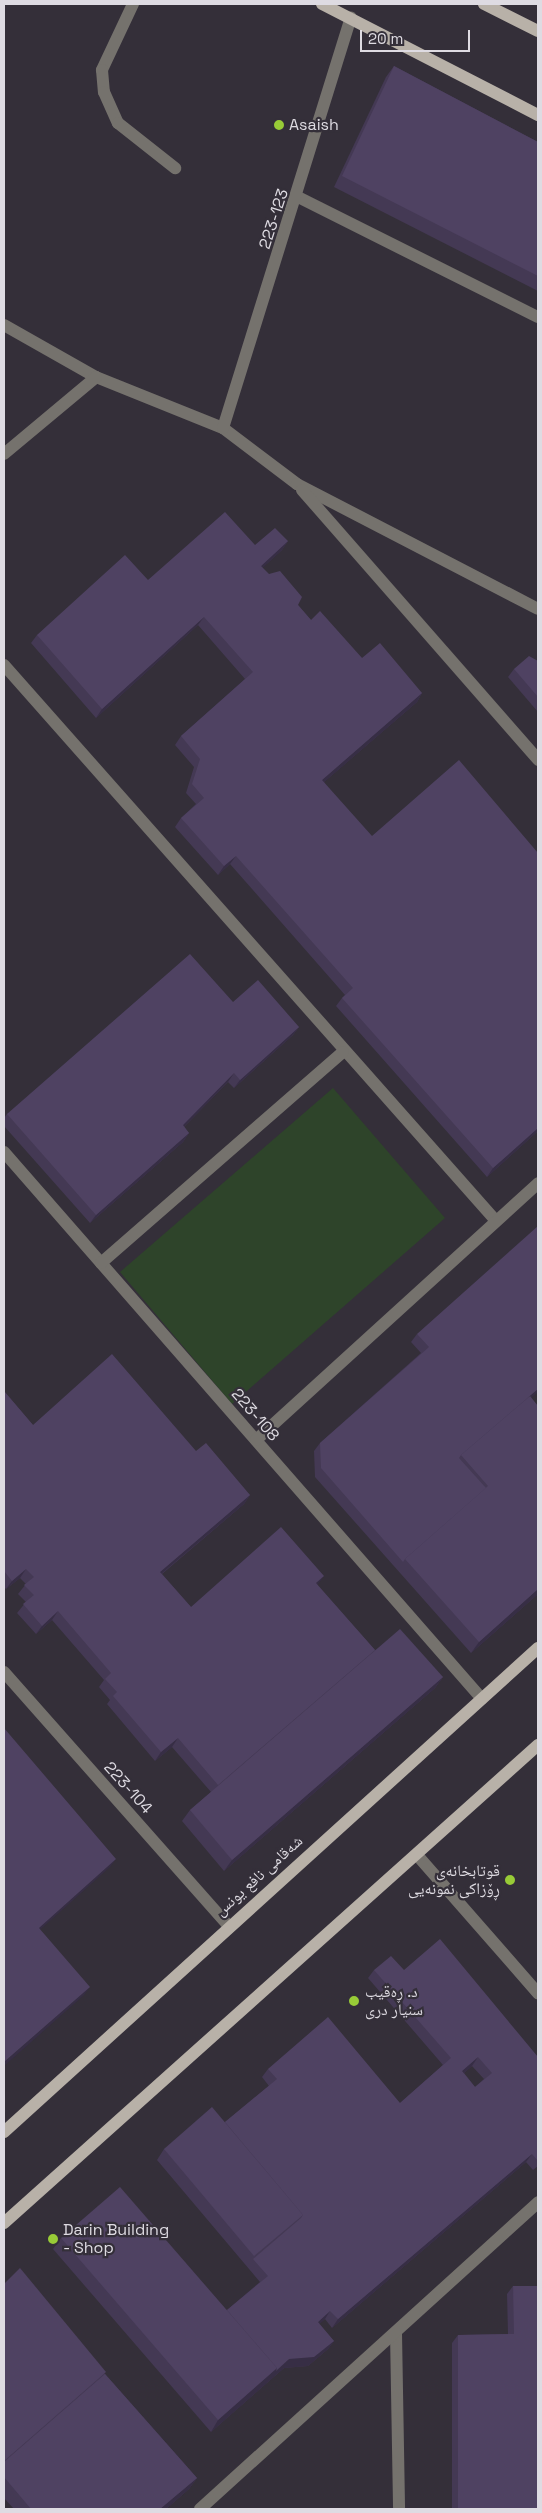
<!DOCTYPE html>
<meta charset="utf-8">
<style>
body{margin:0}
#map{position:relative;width:542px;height:2513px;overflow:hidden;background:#342f39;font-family:"Space Grotesk","Noto Naskh Arabic",sans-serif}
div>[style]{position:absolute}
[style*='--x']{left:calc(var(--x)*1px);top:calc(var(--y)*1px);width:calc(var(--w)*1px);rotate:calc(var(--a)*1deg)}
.green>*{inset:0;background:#2e442a}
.minor>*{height:12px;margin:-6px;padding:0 6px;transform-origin:6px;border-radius:6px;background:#75726d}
.major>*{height:12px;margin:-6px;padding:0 6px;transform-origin:6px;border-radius:6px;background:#b8b1a8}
.wall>*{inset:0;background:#443954}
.shaded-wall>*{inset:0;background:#372e45}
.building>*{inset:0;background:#4f4262}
.dots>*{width:14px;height:14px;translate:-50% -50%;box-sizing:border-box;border:2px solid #342f39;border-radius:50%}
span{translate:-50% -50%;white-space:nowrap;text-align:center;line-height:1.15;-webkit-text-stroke:4.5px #342f39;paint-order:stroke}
.poi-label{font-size:16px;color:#dedbe2}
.left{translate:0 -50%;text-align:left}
.right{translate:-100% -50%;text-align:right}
.street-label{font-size:16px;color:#dedbe2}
.frame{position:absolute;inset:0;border:5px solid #dedbe2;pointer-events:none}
.scale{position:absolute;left:360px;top:30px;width:110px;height:22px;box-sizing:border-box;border:2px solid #dedbe2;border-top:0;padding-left:6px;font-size:15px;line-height:18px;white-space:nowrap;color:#dedbe2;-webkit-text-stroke:4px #342f39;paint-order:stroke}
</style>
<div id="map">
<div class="green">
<i style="clip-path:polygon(333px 1088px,445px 1218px,232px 1404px,120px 1272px)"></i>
</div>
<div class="minor">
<i style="--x:133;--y:4;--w:73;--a:115.2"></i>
<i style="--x:102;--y:70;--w:22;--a:85"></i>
<i style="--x:104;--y:92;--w:34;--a:66"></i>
<i style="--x:118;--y:123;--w:73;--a:38.3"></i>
<i style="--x:298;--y:197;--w:268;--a:26.6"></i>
<i style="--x:4;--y:325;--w:106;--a:29.5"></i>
<i style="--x:96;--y:377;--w:137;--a:21.9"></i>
<i style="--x:223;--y:428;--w:93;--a:37.1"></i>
<i style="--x:297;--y:484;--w:271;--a:27.4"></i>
<i style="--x:223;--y:428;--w:430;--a:-72.7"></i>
<i style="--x:4;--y:454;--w:120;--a:-39.9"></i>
<i style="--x:302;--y:490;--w:359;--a:48.8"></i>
<i style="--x:4;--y:665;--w:742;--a:48.49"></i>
<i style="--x:4;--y:1152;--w:726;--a:48.85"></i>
<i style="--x:101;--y:1263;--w:321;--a:-41.1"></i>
<i style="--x:256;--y:1440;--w:382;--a:-42.3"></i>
<i style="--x:4;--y:1672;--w:338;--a:48.5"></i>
<i style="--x:417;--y:1855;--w:184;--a:48.8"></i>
<i style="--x:396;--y:2333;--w:176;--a:89"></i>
<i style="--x:200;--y:2509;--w:457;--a:-42.2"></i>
</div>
<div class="major">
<i style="--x:322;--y:4;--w:243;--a:27.2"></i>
<i style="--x:484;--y:4;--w:60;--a:26.6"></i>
<i style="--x:4;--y:2132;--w:721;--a:-42.19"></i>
<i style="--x:4;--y:2223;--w:717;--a:-41.83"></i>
</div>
<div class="wall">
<i style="clip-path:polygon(394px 66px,538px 142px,538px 291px,334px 187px,386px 77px)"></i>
<i style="clip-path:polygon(288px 541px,282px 550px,262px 568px,298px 605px,311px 620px,362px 658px,422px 693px,417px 702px,324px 782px,538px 1131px,487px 1177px,336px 1006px,342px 998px,345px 995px,230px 864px,218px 875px,175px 827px,181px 818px,196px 804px,186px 793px,194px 767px,175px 745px,181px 736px,245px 679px,198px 625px,96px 718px,31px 643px,37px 635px,148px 580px,255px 545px)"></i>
<i style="clip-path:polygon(538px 661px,538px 712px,508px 677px,514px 669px)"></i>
<i style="clip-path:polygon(233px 1002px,299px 1027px,293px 1035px,234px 1088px,228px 1082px,184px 1127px,189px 1133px,183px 1142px,90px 1223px,4px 1126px,4px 1118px,7px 1114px)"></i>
<i style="clip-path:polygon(417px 1334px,531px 1398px,538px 1594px,471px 1653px,315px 1477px,314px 1451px,320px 1443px,421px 1353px,411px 1342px)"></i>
<i style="clip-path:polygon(4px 1391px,33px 1425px,196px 1451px,250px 1495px,244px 1504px,162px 1574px,191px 1607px,317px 1585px,375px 1650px,443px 1677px,435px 1688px,224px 1871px,182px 1821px,190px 1810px,211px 1792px,172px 1747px,155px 1761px,107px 1704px,110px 1700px,99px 1687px,104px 1680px,52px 1620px,36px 1634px,17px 1613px,26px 1602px,18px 1594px,26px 1584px,20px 1578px,6px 1589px,4px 1587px)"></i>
<i style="clip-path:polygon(evenodd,374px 1970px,404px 1970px,538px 2057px,538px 2166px,533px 2170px,526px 2162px,332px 2328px,325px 2319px,319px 2324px,334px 2341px,328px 2349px,308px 2366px,284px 2368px,211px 2432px,53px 2249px,61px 2238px,227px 2310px,260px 2282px,157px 2160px,164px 2149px,225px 2122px,269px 2086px,262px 2077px,268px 2069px,400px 2103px,443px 2065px,368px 1978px,374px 1970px,472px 2066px,484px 2079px,475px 2087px,464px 2073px,472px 2066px)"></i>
<i style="clip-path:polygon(4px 2284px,105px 2374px,197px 2478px,189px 2489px,166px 2509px,14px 2509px,4px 2498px)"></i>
<i style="clip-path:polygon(513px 2286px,538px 2509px,452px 2509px,452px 2343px,458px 2335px,508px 2334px,507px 2294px)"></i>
</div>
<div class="shaded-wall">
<i style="clip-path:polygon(288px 541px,282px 550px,255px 575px,261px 566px)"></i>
<i style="clip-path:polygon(204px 617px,198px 625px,96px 718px,102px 709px)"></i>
<i style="clip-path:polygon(422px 693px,417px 702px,316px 789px,322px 780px)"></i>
<i style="clip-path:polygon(236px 856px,230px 864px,218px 875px,224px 866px)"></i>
<i style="clip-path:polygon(299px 1027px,293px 1035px,234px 1088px,240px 1080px)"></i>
<i style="clip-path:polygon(234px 1073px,228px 1082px,177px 1134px,183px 1125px)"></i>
<i style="clip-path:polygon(538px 1128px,538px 1131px,487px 1177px,493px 1168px)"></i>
<i style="clip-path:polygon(189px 1133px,183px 1142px,90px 1223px,96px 1215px)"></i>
<i style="clip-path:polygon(538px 1389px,538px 1392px,463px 1458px)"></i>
<i style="clip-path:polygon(250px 1495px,244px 1504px,154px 1580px,160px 1572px)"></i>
<i style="clip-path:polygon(26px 1569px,20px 1578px,6px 1589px,12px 1581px)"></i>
<i style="clip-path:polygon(324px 1576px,318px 1584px,310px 1592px,316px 1583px)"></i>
<i style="clip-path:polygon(538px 1589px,538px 1594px,471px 1653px,479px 1642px)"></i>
<i style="clip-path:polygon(58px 1611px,52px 1620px,36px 1634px,42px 1626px)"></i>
<i style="clip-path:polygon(443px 1677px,435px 1688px,224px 1871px,232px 1860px)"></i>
<i style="clip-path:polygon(178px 1738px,172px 1747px,155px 1761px,161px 1752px)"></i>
<i style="clip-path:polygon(116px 1859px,110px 1867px,33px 1936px,39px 1928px)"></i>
<i style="clip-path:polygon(90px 1987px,84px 1995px,4px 2066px,4px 2062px)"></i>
<i style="clip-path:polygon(478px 2057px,472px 2066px,456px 2080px,462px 2071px)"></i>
<i style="clip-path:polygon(532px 2154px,526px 2162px,332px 2328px,338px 2319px)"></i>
<i style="clip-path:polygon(330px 2311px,325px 2319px,312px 2331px,318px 2322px)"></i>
<i style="clip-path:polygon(334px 2341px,328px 2349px,308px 2366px,284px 2368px,211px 2432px,218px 2420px,277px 2368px,289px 2359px)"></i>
<i style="clip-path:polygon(197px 2478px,189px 2489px,166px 2509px,160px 2509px)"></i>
</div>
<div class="building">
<i style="clip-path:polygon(394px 66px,538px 142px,538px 276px,342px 176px)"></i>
<i style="clip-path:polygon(225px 512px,255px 545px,275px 528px,288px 541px,261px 566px,269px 574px,280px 571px,302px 597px,298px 605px,311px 620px,320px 611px,362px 658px,380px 643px,422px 693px,322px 780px,372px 836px,459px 760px,538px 853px,538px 1128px,493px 1168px,342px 998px,353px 988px,236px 856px,224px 866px,181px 818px,204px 798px,192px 784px,200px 759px,181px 736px,253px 672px,204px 617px,102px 709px,37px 635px,125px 555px,148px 580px)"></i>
<i style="clip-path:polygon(529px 656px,538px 661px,538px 697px,514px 669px)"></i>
<i style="clip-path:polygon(190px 954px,233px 1002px,258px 980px,299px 1027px,240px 1080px,234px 1073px,183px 1125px,189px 1133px,96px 1215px,7px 1114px)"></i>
<i style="clip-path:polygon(538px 1226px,538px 1389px,461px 1455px,459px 1458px,486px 1488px,405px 1559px,403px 1562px,321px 1468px,320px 1443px,429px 1347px,417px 1334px)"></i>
<i style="clip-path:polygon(112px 1354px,196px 1451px,206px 1443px,250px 1495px,160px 1572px,191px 1607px,281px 1527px,324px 1576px,316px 1583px,375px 1650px,218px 1785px,178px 1738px,161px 1752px,113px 1696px,117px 1692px,105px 1679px,111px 1673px,58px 1611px,42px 1626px,23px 1604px,34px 1595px,24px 1585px,34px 1577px,26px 1569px,12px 1581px,4px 1571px,4px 1565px,5px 1563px,4px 1562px,4px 1391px,33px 1425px)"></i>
<i style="clip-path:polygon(530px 1396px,538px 1406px,538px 1589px,479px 1642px,405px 1559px,488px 1486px,461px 1455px)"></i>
<i style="clip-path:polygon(400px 1629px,443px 1677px,232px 1860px,190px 1810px)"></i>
<i style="clip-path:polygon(4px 1728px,116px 1859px,39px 1928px,90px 1987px,4px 2062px)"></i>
<i style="clip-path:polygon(evenodd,440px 1939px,538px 2057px,538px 2161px,532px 2154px,338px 2319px,330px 2311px,318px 2322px,334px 2341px,314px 2357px,289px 2359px,276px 2371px,277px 2368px,227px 2310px,268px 2276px,253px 2259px,301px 2218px,303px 2215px,225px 2122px,277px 2079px,268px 2069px,328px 2017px,400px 2103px,451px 2058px,374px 1970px,391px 1956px,404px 1970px,440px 1939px,478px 2057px,492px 2073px,475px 2087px,462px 2071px,478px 2057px)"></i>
<i style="clip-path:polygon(212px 2107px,303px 2215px,254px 2256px,164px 2149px)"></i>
<i style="clip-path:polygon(120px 2187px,277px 2368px,218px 2420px,61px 2238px)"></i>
<i style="clip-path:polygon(20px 2268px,106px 2372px,4px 2461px,4px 2284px)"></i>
<i style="clip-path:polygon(513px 2286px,538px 2286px,538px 2509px,458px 2509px,458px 2335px,514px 2334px)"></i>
<i style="clip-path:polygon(105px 2374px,197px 2478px,160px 2509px,31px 2509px,4px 2477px,4px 2462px)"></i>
</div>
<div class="dots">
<i style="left:279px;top:125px;background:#98cb37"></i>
<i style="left:510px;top:1880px;background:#98cb37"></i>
<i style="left:354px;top:2001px;background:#98cb37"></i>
<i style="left:53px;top:2239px;background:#98cb37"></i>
</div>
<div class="poi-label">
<span class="left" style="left:289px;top:125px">Asaish</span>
<span class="right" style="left:500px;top:1880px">قوتابخانەی<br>ڕۆزاکی نمونەیی</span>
<span class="left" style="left:365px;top:2001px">د. ڕەقیب<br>سنیار دری</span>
<span class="left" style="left:63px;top:2239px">Darin Building<br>- Shop</span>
</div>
<div class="street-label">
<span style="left:274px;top:219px;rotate:-72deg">223-123</span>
<span style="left:255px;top:1415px;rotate:49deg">223-108</span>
<span style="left:128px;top:1788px;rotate:48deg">223-104</span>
<span style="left:259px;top:1876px;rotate:-42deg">شەقامی نافع یونس</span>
</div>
<div class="frame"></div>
<div class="scale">20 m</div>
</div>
